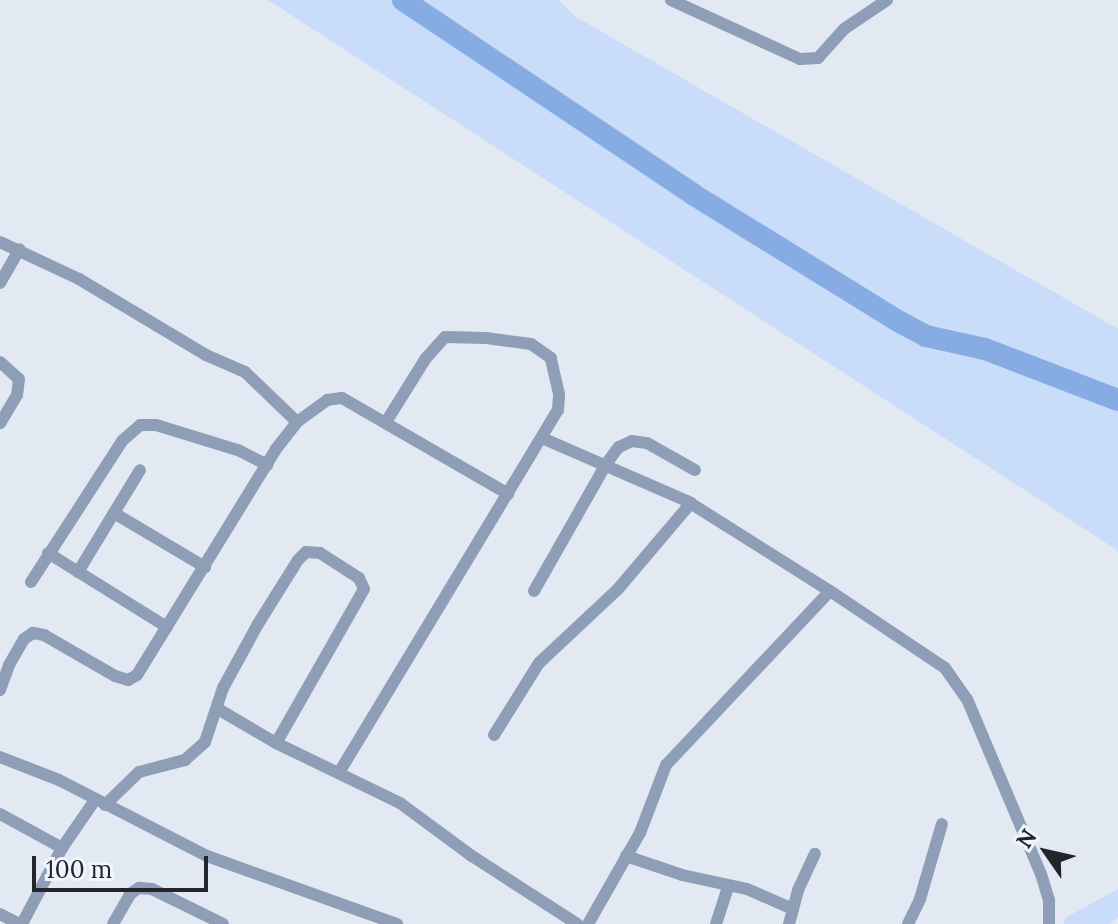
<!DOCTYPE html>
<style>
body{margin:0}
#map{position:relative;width:1118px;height:924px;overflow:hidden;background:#e2e9f3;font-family:Lora,serif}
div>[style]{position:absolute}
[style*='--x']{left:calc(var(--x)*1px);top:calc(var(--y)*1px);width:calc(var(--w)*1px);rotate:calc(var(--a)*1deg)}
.green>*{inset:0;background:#c9ddfa}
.river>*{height:22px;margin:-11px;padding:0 11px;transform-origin:11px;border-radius:11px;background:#87ace3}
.minor>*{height:12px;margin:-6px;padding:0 6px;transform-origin:6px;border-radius:6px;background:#8e9eb7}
span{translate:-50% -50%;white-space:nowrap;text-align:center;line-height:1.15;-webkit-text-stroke:6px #f0f6fe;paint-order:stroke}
.north{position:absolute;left:1006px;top:812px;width:80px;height:80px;-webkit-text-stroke:6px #f0f6fe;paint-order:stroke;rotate:304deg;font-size:22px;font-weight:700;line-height:32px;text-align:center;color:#232529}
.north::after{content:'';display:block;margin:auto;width:28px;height:36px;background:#232529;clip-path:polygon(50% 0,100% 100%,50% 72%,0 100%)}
.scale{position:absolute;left:32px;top:856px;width:176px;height:36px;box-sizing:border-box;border:4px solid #232529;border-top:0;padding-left:10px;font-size:24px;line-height:28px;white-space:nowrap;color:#232529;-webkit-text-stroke:6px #f0f6fe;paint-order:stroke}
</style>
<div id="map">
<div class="green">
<i style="clip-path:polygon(268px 0,559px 0,576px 17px,1118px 329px,1118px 555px,1117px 550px)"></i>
<i style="clip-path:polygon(1118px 889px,1118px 918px,1109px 924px,1064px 924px,1065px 918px)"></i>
</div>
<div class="river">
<i style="--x:403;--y:0;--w:350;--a:33.8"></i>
<i style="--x:694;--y:195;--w:240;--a:31.7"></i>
<i style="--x:898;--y:321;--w:32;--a:28"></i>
<i style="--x:926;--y:336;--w:60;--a:12.4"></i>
<i style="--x:985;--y:349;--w:142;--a:21"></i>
</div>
<div class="minor">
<i style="--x:671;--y:0;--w:142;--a:24.6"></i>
<i style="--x:800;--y:59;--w:18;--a:-3"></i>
<i style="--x:818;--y:58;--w:39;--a:-48"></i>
<i style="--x:844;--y:29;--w:52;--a:-34"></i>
<i style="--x:0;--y:242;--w:87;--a:25.1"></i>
<i style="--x:79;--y:279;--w:148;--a:30.9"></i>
<i style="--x:206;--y:355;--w:43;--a:23.6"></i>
<i style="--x:245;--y:372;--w:72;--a:43.9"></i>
<i style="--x:0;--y:283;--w:39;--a:-60"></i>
<i style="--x:0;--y:362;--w:25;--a:42"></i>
<i style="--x:19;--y:379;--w:16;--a:97"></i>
<i style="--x:17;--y:395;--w:33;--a:121"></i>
<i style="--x:542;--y:438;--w:158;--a:23.5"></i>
<i style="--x:687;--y:501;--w:169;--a:32.2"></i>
<i style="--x:830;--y:591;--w:138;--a:33.8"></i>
<i style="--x:945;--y:668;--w:38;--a:55"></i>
<i style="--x:967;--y:699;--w:190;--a:67.1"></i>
<i style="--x:1041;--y:874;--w:28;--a:73"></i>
<i style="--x:1049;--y:901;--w:23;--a:90"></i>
<i style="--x:114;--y:513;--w:106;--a:30.7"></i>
<i style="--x:48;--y:553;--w:140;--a:31.9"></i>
<i style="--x:78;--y:572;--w:119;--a:-58.7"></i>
<i style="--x:31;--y:582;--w:169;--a:-57.1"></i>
<i style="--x:123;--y:440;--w:23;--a:-41"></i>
<i style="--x:140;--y:425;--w:16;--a:0"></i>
<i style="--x:156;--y:425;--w:86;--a:17"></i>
<i style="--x:238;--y:450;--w:33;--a:27"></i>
<i style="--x:534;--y:591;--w:146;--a:-60.4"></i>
<i style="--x:606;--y:464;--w:21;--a:-53"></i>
<i style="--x:619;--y:447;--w:14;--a:-25"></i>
<i style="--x:632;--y:441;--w:15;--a:8"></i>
<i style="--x:647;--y:443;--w:55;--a:29.4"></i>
<i style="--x:0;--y:690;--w:27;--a:-70"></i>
<i style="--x:9;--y:665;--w:30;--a:-60"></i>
<i style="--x:24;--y:639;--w:11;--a:-34"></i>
<i style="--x:33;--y:633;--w:11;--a:10"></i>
<i style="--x:44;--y:635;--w:82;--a:30"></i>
<i style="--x:115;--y:676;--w:14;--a:17"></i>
<i style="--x:128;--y:680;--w:10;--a:-29"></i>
<i style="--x:137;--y:675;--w:265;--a:-58.4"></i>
<i style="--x:276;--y:449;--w:34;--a:-52"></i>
<i style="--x:297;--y:422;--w:37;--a:-36"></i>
<i style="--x:327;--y:400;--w:15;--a:-8"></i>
<i style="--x:342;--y:398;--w:192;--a:30"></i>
<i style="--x:218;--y:709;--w:67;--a:30.4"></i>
<i style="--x:276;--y:743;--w:138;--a:25.8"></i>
<i style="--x:400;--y:803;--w:89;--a:36.4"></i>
<i style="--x:472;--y:856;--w:125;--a:32.9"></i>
<i style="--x:494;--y:735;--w:85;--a:-58"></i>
<i style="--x:539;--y:663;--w:108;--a:-43.1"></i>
<i style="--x:618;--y:589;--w:113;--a:-49.7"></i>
<i style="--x:0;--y:757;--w:63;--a:21.3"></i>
<i style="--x:59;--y:780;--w:166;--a:27.2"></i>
<i style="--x:207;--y:856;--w:202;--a:19.7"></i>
<i style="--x:340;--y:771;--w:422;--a:-58.9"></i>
<i style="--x:558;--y:410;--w:16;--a:-86"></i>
<i style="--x:559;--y:394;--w:37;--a:-103"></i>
<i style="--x:551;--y:358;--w:24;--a:-145"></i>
<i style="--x:531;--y:344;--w:45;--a:-172.4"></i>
<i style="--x:486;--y:338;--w:41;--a:-178.6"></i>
<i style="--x:445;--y:337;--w:28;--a:132"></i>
<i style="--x:426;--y:358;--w:75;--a:122"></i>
<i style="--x:105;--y:805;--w:47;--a:-44.1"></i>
<i style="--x:139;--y:772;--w:48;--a:-14.6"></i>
<i style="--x:185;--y:760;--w:27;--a:-42"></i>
<i style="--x:205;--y:742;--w:57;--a:-71.6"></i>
<i style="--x:223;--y:688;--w:73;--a:-61.3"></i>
<i style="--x:258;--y:624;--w:75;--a:-58"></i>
<i style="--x:298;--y:560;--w:11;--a:-45"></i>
<i style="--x:306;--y:552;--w:14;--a:4"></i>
<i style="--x:320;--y:553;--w:46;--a:32.7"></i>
<i style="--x:359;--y:578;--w:12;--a:66"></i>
<i style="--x:364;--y:589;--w:177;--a:119.7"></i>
<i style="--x:0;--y:814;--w:71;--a:28.7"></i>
<i style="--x:62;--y:848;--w:86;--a:117.8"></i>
<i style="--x:62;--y:848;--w:58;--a:-55.5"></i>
<i style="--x:626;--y:856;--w:59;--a:18.7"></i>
<i style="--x:682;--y:875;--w:66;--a:12.2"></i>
<i style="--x:747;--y:889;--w:50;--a:23.5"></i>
<i style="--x:0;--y:914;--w:22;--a:27"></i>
<i style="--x:113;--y:924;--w:34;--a:-60"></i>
<i style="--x:130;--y:894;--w:11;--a:-34"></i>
<i style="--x:139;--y:888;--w:13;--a:4"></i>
<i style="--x:152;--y:889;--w:79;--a:26.2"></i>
<i style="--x:588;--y:924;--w:105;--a:-60.3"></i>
<i style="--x:640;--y:833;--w:73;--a:-69.1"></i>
<i style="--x:666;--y:765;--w:239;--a:-46.7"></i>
<i style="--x:716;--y:924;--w:39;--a:-72"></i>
<i style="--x:789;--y:924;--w:35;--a:-75"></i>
<i style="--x:798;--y:890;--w:40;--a:-65"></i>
<i style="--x:908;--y:924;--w:28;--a:-64"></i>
<i style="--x:920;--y:899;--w:78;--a:-73.7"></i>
</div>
<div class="north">N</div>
<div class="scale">100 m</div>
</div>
